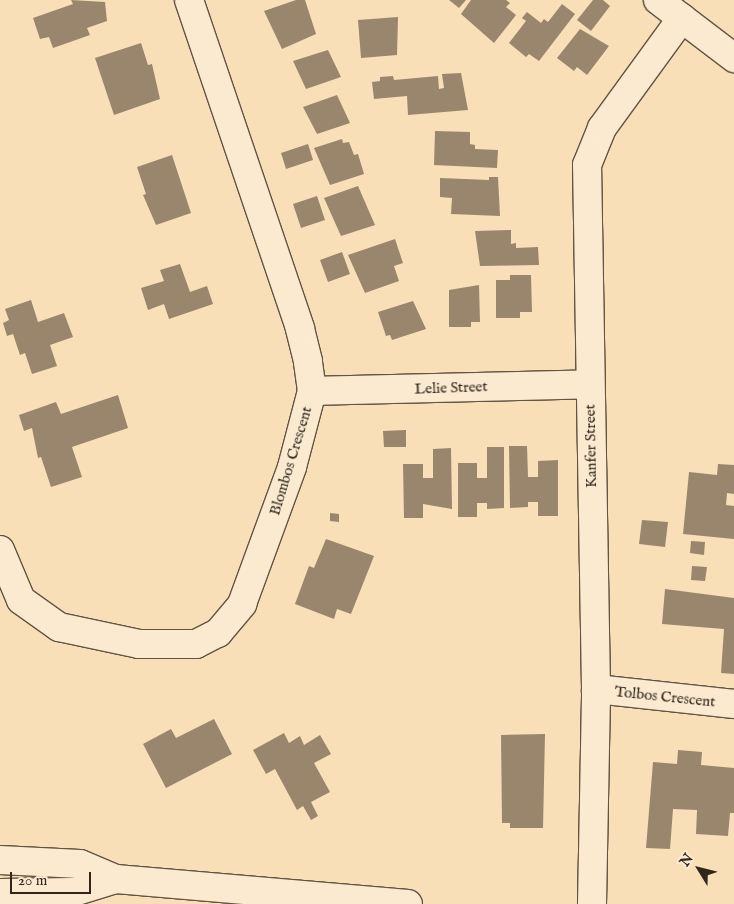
<!DOCTYPE html>
<style>
body{margin:0}
#map{position:relative;width:734px;height:904px;overflow:hidden;background:#f9dfb7;font-family:"IM FELL English",serif}
div>[style]{position:absolute}
[style*='--x']{left:calc(var(--x)*1px);top:calc(var(--y)*1px);width:calc(var(--w)*1px);rotate:calc(var(--a)*1deg)}
.building>*{inset:0;background:#99866d}
.roads{filter:drop-shadow(1px 0 #625443) drop-shadow(-1px 0 #625443) drop-shadow(0 1px #625443) drop-shadow(0 -1px #625443)}
.street>*{height:28px;margin:-14px;padding:0 14px;transform-origin:14px;border-radius:14px;background:#fbead0}
.secondary>*{height:28px;margin:-14px;padding:0 14px;transform-origin:14px;border-radius:14px;background:#fbead0}
span{translate:-50% -50%;white-space:nowrap;text-align:center;line-height:1.15;-webkit-text-stroke:4px #fbead0;paint-order:stroke}
.street-label{font-size:15px;color:#30261c}
.north{position:absolute;left:674px;top:844px;width:50px;height:50px;-webkit-text-stroke:4px #fbead0;paint-order:stroke;rotate:306deg;font-size:14px;font-weight:700;line-height:20px;text-align:center;color:#30261c}
.north::after{content:'';display:block;margin:auto;width:18px;height:22px;background:#30261c;clip-path:polygon(50% 0,100% 100%,50% 72%,0 100%)}
.scale{position:absolute;left:10px;top:872px;width:81px;height:22px;box-sizing:border-box;border:2px solid #30261c;border-top:0;padding-left:6px;font-size:15px;line-height:18px;white-space:nowrap;color:#30261c;-webkit-text-stroke:4px #fbead0;paint-order:stroke}
</style>
<div id="map">
<div class="building">
<i style="clip-path:polygon(71px 0,105px 2px,107px 21px,87px 28px,90px 35px,53px 48px,49px 37px,40px 39px,33px 18px,73px 4px)"></i>
<i style="clip-path:polygon(296px 0,305px 0,316px 34px,282px 49px,264px 11px)"></i>
<i style="clip-path:polygon(449px 0,466px 0,459px 8px)"></i>
<i style="clip-path:polygon(471px 0,506px 0,510px 3px,506px 7px,516px 15px,494px 43px,461px 14px)"></i>
<i style="clip-path:polygon(593px 0,603px 0,610px 6px,591px 31px,577px 20px)"></i>
<i style="clip-path:polygon(562px 4px,575px 14px,539px 61px,529px 54px,526px 57px,509px 43px,526px 21px,522px 18px,527px 12px,541px 23px,544px 19px,548px 22px)"></i>
<i style="clip-path:polygon(398px 17px,397px 55px,361px 58px,358px 20px)"></i>
<i style="clip-path:polygon(580px 29px,609px 46px,587px 75px,577px 67px,574px 71px,557px 58px)"></i>
<i style="clip-path:polygon(141px 43px,148px 65px,152px 64px,160px 99px,114px 115px,95px 58px)"></i>
<i style="clip-path:polygon(328px 50px,341px 77px,306px 89px,293px 61px)"></i>
<i style="clip-path:polygon(461px 73px,468px 110px,408px 115px,407px 96px,374px 99px,372px 82px,380px 81px,380px 77px,393px 76px,394px 80px,438px 76px,439px 89px,444px 88px,442px 74px)"></i>
<i style="clip-path:polygon(337px 95px,350px 123px,317px 134px,303px 107px)"></i>
<i style="clip-path:polygon(435px 131px,470px 132px,470px 144px,475px 145px,475px 149px,498px 150px,497px 168px,434px 165px)"></i>
<i style="clip-path:polygon(342px 139px,343px 143px,349px 142px,354px 155px,358px 154px,364px 174px,330px 185px,314px 148px)"></i>
<i style="clip-path:polygon(308px 144px,313px 160px,286px 169px,281px 153px)"></i>
<i style="clip-path:polygon(172px 155px,191px 213px,156px 225px,143px 195px,146px 194px,137px 167px)"></i>
<i style="clip-path:polygon(489px 177px,498px 177px,500px 216px,451px 214px,452px 198px,440px 197px,440px 178px,489px 180px)"></i>
<i style="clip-path:polygon(358px 186px,375px 225px,341px 236px,324px 198px)"></i>
<i style="clip-path:polygon(317px 196px,325px 220px,301px 228px,293px 204px)"></i>
<i style="clip-path:polygon(511px 230px,511px 244px,516px 243px,516px 248px,538px 247px,539px 265px,480px 266px,475px 231px)"></i>
<i style="clip-path:polygon(395px 239px,403px 263px,394px 266px,399px 281px,365px 293px,348px 255px)"></i>
<i style="clip-path:polygon(342px 252px,350px 274px,328px 282px,320px 260px)"></i>
<i style="clip-path:polygon(180px 264px,190px 292px,207px 286px,213px 304px,169px 319px,164px 304px,148px 310px,141px 288px,164px 281px,160px 270px)"></i>
<i style="clip-path:polygon(510px 275px,531px 275px,532px 312px,520px 312px,520px 318px,496px 318px,496px 280px,510px 280px)"></i>
<i style="clip-path:polygon(479px 285px,480px 322px,471px 322px,471px 327px,449px 327px,449px 290px)"></i>
<i style="clip-path:polygon(31px 300px,38px 322px,64px 313px,73px 337px,50px 345px,57px 366px,32px 374px,25px 353px,20px 355px,13px 334px,7px 336px,3px 323px,9px 320px,5px 309px)"></i>
<i style="clip-path:polygon(413px 301px,426px 329px,392px 340px,390px 335px,386px 336px,378px 312px)"></i>
<i style="clip-path:polygon(118px 395px,128px 428px,72px 447px,82px 477px,51px 487px,41px 457px,38px 458px,32px 428px,24px 431px,19px 415px,56px 402px,61px 414px)"></i>
<i style="clip-path:polygon(406px 430px,406px 447px,384px 447px,383px 431px)"></i>
<i style="clip-path:polygon(509px 446px,527px 446px,528px 477px,538px 477px,538px 461px,558px 460px,558px 516px,538px 516px,538px 502px,528px 502px,528px 507px,510px 508px)"></i>
<i style="clip-path:polygon(487px 447px,504px 447px,504px 508px,487px 509px,487px 503px,477px 503px,477px 517px,458px 517px,458px 463px,477px 463px,477px 478px,487px 478px)"></i>
<i style="clip-path:polygon(451px 448px,452px 509px,423px 504px,423px 518px,404px 518px,403px 464px,423px 464px,423px 478px,433px 478px,433px 449px)"></i>
<i style="clip-path:polygon(718px 464px,734px 465px,734px 494px,727px 493px,726px 505px,734px 506px,734px 539px,683px 534px,689px 472px,717px 475px)"></i>
<i style="clip-path:polygon(330px 513px,339px 514px,339px 522px,330px 521px)"></i>
<i style="clip-path:polygon(642px 520px,668px 522px,665px 547px,639px 544px)"></i>
<i style="clip-path:polygon(326px 539px,374px 556px,351px 614px,337px 609px,334px 619px,295px 604px,309px 566px,314px 568px)"></i>
<i style="clip-path:polygon(691px 541px,705px 542px,704px 555px,690px 553px)"></i>
<i style="clip-path:polygon(692px 566px,707px 567px,705px 581px,691px 580px)"></i>
<i style="clip-path:polygon(665px 589px,734px 598px,734px 674px,721px 673px,724px 629px,662px 624px)"></i>
<i style="clip-path:polygon(214px 719px,232px 754px,166px 788px,143px 744px,171px 729px,176px 738px)"></i>
<i style="clip-path:polygon(284px 733px,289px 743px,300px 736px,304px 745px,320px 735px,331px 754px,314px 763px,330px 792px,311px 802px,318px 816px,311px 820px,303px 806px,297px 810px,275px 769px,266px 774px,253px 750px)"></i>
<i style="clip-path:polygon(545px 734px,543px 828px,510px 828px,510px 823px,502px 823px,501px 735px)"></i>
<i style="clip-path:polygon(678px 750px,702px 752px,701px 765px,734px 768px,734px 813px,730px 813px,728px 836px,696px 834px,697px 810px,673px 809px,670px 849px,646px 848px,653px 762px,677px 764px)"></i>
</div>
<div class="roads">
<div class="street">
<i style="--x:658;--y:0;--w:96;--a:37.3"></i>
<i style="--x:312;--y:391;--w:277;--a:-1.4"></i>
<i style="--x:0;--y:550;--w:54;--a:67.2"></i>
<i style="--x:21;--y:600;--w:47;--a:35.4"></i>
<i style="--x:59;--y:627;--w:82;--a:12"></i>
<i style="--x:139;--y:644;--w:57;--a:0"></i>
<i style="--x:196;--y:644;--w:25;--a:-27"></i>
<i style="--x:218;--y:633;--w:38;--a:-50"></i>
<i style="--x:242;--y:604;--w:146;--a:-69.9"></i>
<i style="--x:292;--y:467;--w:79;--a:-75.3"></i>
<i style="--x:312;--y:391;--w:30;--a:-98"></i>
<i style="--x:308;--y:361;--w:34;--a:-104"></i>
<i style="--x:300;--y:328;--w:346;--a:-108.7"></i>
<i style="--x:596;--y:689;--w:139;--a:6.2"></i>
<i style="--x:592;--y:904;--w:215;--a:-88.9"></i>
<i style="--x:596;--y:689;--w:524;--a:-90.98"></i>
<i style="--x:587;--y:165;--w:40;--a:-68"></i>
<i style="--x:602;--y:128;--w:136;--a:-54"></i>
</div>
<div class="secondary">
<i style="--x:0;--y:860;--w:80;--a:2.9"></i>
<i style="--x:80;--y:864;--w:39;--a:23"></i>
<i style="--x:116;--y:879;--w:293;--a:4.9"></i>
<i style="--x:0;--y:893;--w:74;--a:-0.8"></i>
<i style="--x:74;--y:892;--w:44;--a:-17.2"></i>
</div>
</div>
<div class="street-label">
<span style="left:451px;top:388px;rotate:-2deg">Lelie Street</span>
<span style="left:591px;top:446px;rotate:-91deg">Kanfer Street</span>
<span style="left:291px;top:461px;rotate:-73deg">Blombos Crescent</span>
<span style="left:665px;top:697px;rotate:6deg">Tolbos Crescent</span>
</div>
<div class="north">N</div>
<div class="scale">20 m</div>
</div>
